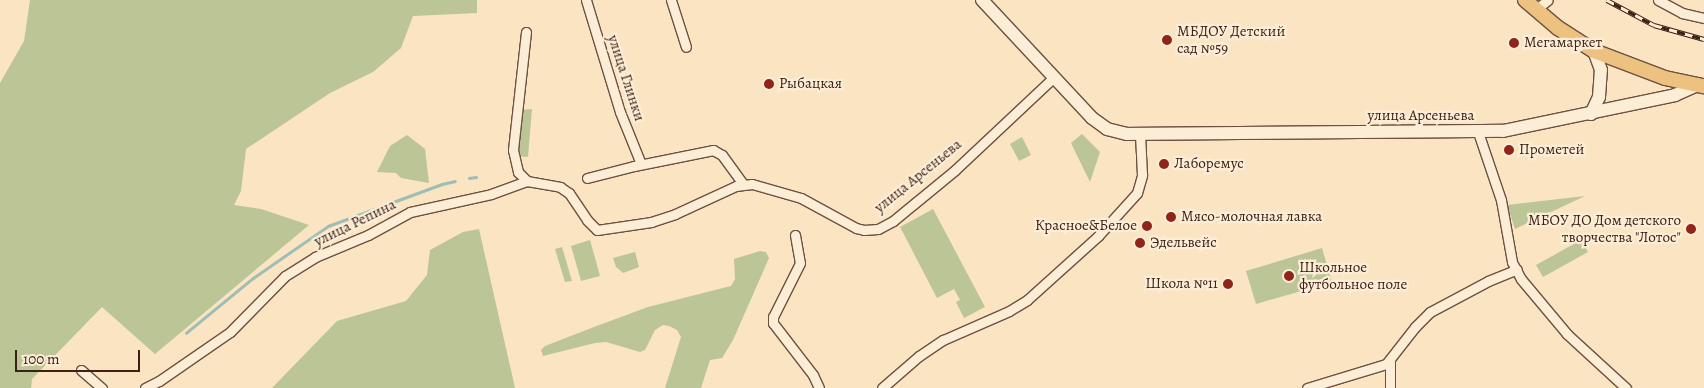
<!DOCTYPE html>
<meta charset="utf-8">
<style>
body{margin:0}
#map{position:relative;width:1704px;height:388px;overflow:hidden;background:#fae4c2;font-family:Alegreya,serif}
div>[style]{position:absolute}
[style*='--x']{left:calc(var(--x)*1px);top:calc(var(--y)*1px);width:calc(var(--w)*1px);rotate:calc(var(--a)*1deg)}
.green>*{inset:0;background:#bbc595}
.stream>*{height:2.5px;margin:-1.25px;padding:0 1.25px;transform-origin:1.25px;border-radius:1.25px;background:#9ebeb5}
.roads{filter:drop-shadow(1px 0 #6c5141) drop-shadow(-1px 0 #6c5141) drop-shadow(0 1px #6c5141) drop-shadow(0 -1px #6c5141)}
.street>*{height:9px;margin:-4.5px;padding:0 4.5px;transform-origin:4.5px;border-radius:4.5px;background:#fcedd7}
.secondary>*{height:12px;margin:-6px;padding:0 6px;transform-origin:6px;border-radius:6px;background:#fcedd7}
.primary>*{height:14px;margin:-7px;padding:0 7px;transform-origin:7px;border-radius:7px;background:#edc281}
.rail>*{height:4.5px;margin-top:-2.25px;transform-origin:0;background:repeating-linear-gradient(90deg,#fcedd7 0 8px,#3d2016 0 16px);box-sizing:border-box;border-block:1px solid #3d2016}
.dots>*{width:14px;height:14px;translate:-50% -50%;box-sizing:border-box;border:2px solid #fcedd7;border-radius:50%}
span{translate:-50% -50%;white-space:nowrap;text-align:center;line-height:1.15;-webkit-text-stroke:4.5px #fcedd7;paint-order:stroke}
.poi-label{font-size:15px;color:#3d2016}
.left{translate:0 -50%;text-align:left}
.right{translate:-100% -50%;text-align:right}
.street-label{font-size:15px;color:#3d2016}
.scale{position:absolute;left:15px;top:350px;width:125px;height:22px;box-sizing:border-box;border:2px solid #3d2016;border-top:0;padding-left:6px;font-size:15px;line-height:18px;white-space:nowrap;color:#3d2016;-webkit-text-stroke:4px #fcedd7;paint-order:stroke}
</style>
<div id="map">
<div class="green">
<i style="clip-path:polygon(30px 0,477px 0,477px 13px,413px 16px,401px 48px,373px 72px,330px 93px,246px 149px,241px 191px,234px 205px,261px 209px,309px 225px,155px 354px,102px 307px,32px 379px,31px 388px,0 388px,0 83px,24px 41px)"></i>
<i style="clip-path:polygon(532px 109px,528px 157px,517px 156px,521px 110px)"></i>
<i style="clip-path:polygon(1082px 134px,1100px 152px,1090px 182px,1071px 143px)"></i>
<i style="clip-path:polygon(407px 135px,425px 149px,429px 183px,401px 178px,396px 173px,377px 172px,390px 146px)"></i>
<i style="clip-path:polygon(1022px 137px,1031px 155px,1019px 161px,1010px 144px)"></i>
<i style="clip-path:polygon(1585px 196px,1515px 229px,1507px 205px)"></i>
<i style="clip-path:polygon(933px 209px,985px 307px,964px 318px,956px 302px,960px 300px,954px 289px,937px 298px,900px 227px)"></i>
<i style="clip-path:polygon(479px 229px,515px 388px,272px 388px,337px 321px,406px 301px,427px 275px,430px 250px,463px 232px)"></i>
<i style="clip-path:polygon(590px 240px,600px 276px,581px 281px,571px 246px)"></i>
<i style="clip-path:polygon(1581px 240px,1588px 252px,1543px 277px,1536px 265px)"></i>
<i style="clip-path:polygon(562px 247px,572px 281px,565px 282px,555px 249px)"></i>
<i style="clip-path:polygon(1322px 248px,1332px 282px,1256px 304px,1246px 271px)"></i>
<i style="clip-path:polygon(760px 251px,766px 252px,769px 258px,733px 340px,722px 358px,710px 360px,701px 388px,665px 388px,681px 337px,677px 330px,669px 326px,663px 325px,655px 330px,645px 350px,640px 352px,606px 342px,595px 343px,543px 356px,541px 350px,545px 346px,594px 327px,648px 307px,731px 286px,735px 279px,734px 259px)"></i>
<i style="clip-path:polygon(635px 252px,639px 267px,623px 273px,616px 267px,613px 258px)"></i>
</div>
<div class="stream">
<i style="--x:469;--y:178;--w:7;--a:-8"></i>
<i style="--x:186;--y:333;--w:87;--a:-39.4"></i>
<i style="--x:253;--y:278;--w:91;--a:-34.7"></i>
<i style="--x:328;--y:226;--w:121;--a:-20.2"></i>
<i style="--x:442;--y:184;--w:13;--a:-13"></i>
</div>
<div class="roads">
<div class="street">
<i style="--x:586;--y:0;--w:117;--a:73.1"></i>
<i style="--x:620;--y:112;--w:56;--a:68"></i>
<i style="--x:671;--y:0;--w:49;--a:72.3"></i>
<i style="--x:1658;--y:0;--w:27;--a:28"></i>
<i style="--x:1682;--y:13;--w:23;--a:13"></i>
<i style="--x:1535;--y:10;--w:16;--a:-38"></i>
<i style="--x:526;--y:32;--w:119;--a:96.3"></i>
<i style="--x:513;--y:150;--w:23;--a:77"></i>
<i style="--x:518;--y:172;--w:13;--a:45"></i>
<i style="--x:1478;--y:132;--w:72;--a:71.3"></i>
<i style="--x:1501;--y:200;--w:63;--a:79.9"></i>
<i style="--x:1512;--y:262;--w:19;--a:62"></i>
<i style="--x:1521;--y:279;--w:72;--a:50.1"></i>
<i style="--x:1567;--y:334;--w:80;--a:42.5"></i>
<i style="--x:587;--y:178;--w:49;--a:-14.3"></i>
<i style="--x:634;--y:166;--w:81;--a:-11.4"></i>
<i style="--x:713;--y:150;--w:10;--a:29"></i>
<i style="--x:722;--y:155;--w:36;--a:54"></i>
<i style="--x:795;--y:235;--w:28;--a:80"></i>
<i style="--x:800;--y:263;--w:60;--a:116.6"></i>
<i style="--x:773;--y:317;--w:6;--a:90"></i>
<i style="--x:773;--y:323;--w:66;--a:52.4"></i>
<i style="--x:813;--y:375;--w:14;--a:65"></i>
<i style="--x:81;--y:370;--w:28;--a:41"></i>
<i style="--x:145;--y:388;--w:16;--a:-27"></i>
<i style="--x:159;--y:381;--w:86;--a:-34.6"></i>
<i style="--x:230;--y:332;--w:78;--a:-45.5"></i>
<i style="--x:285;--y:276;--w:36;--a:-32"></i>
<i style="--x:315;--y:257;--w:57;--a:-22.5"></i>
<i style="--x:368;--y:235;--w:48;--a:-28.7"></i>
<i style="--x:410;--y:212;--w:83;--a:-12.5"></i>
<i style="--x:491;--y:194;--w:38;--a:-20"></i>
<i style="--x:527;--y:181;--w:34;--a:10"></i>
<i style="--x:560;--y:187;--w:11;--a:34"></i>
<i style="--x:569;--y:193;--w:32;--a:56"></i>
<i style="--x:587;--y:220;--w:14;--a:45"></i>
<i style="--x:597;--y:230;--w:55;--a:-8.4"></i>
<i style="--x:651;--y:222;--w:25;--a:-18"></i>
<i style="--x:675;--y:214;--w:67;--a:-24.7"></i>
<i style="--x:736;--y:186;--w:16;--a:-7"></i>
<i style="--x:752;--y:184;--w:51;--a:15.9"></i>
<i style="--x:801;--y:198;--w:63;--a:28.6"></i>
<i style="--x:856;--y:228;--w:8;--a:14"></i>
<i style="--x:864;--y:230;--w:14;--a:-4"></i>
<i style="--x:878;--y:229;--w:17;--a:-28"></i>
<i style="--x:893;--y:221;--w:80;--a:-39.4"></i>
<i style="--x:955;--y:170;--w:134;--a:-43.2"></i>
<i style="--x:882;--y:388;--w:49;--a:-40.9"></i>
<i style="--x:919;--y:356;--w:29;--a:-34"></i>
<i style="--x:943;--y:340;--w:72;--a:-23.7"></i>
<i style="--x:1009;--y:311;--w:21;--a:-31"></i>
<i style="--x:1027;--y:300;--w:96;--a:-42"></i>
<i style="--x:1098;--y:236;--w:58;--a:-47.8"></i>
<i style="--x:1137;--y:193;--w:19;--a:-74"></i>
<i style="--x:1142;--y:175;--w:41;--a:-92.8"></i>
<i style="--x:1307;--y:388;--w:83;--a:-16.9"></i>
<i style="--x:1386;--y:364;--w:47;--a:-51.9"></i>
<i style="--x:1415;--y:327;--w:21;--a:-45"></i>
<i style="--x:1430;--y:312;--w:66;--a:-28.1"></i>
<i style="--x:1488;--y:281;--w:31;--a:-22"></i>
<i style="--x:1390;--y:388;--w:27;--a:-90"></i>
</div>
<div class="secondary">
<i style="--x:982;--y:0;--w:161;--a:47"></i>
<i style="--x:1092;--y:118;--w:19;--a:36"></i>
<i style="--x:1107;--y:129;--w:21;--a:14"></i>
<i style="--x:1127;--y:134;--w:376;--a:-0.5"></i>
<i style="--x:1503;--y:131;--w:176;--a:-11.8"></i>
<i style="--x:1675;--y:95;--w:24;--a:-24"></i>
<i style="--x:1591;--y:114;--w:19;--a:-65"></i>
<i style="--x:1599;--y:97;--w:27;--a:-86"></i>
<i style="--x:1601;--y:70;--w:20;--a:-110"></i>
</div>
<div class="primary">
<i style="--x:1525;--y:0;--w:43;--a:40.3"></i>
<i style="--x:1558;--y:28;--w:43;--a:32.6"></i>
<i style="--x:1594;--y:51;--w:76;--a:20.8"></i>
<i style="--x:1665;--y:78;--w:40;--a:12"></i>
</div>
</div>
<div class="rail">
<i style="--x:1607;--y:0;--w:53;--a:28"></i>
<i style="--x:1654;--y:25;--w:52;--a:15.6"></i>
</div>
<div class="dots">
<i style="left:1167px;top:40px;background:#8f2418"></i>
<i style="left:1514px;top:43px;background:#8f2418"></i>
<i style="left:769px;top:84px;background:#8f2418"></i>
<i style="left:1509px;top:150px;background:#8f2418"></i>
<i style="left:1164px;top:164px;background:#8f2418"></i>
<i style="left:1171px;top:217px;background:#8f2418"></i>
<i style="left:1147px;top:226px;background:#8f2418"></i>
<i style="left:1691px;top:229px;background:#8f2418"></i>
<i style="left:1140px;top:243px;background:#8f2418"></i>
<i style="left:1289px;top:276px;background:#8f2418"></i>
<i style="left:1228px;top:284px;background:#8f2418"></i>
</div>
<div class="poi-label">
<span class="left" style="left:1177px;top:40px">МБДОУ Детский<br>сад №59</span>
<span class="left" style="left:1524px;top:43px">Мегамаркет</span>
<span class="left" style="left:779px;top:84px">Рыбацкая</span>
<span class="left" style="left:1519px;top:150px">Прометей</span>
<span class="left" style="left:1174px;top:164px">Лаборемус</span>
<span class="left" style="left:1181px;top:217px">Мясо-молочная лавка</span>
<span class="right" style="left:1681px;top:229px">МБОУ ДО Дом детского<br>творчества "Лотос"</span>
<span class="right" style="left:1137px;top:226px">Красное&amp;Белое</span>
<span class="left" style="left:1150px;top:243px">Эдельвейс</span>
<span class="left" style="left:1299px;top:276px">Школьное<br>футбольное поле</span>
<span class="right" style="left:1218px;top:284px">Школа №11</span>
</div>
<div class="street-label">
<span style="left:626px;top:78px;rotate:72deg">улица Глинки</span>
<span style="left:1421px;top:116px">улица Арсеньева</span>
<span style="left:918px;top:176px;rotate:-39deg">улица Арсеньева</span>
<span style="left:355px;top:223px;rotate:-26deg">улица Репина</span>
</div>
<div class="scale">100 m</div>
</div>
